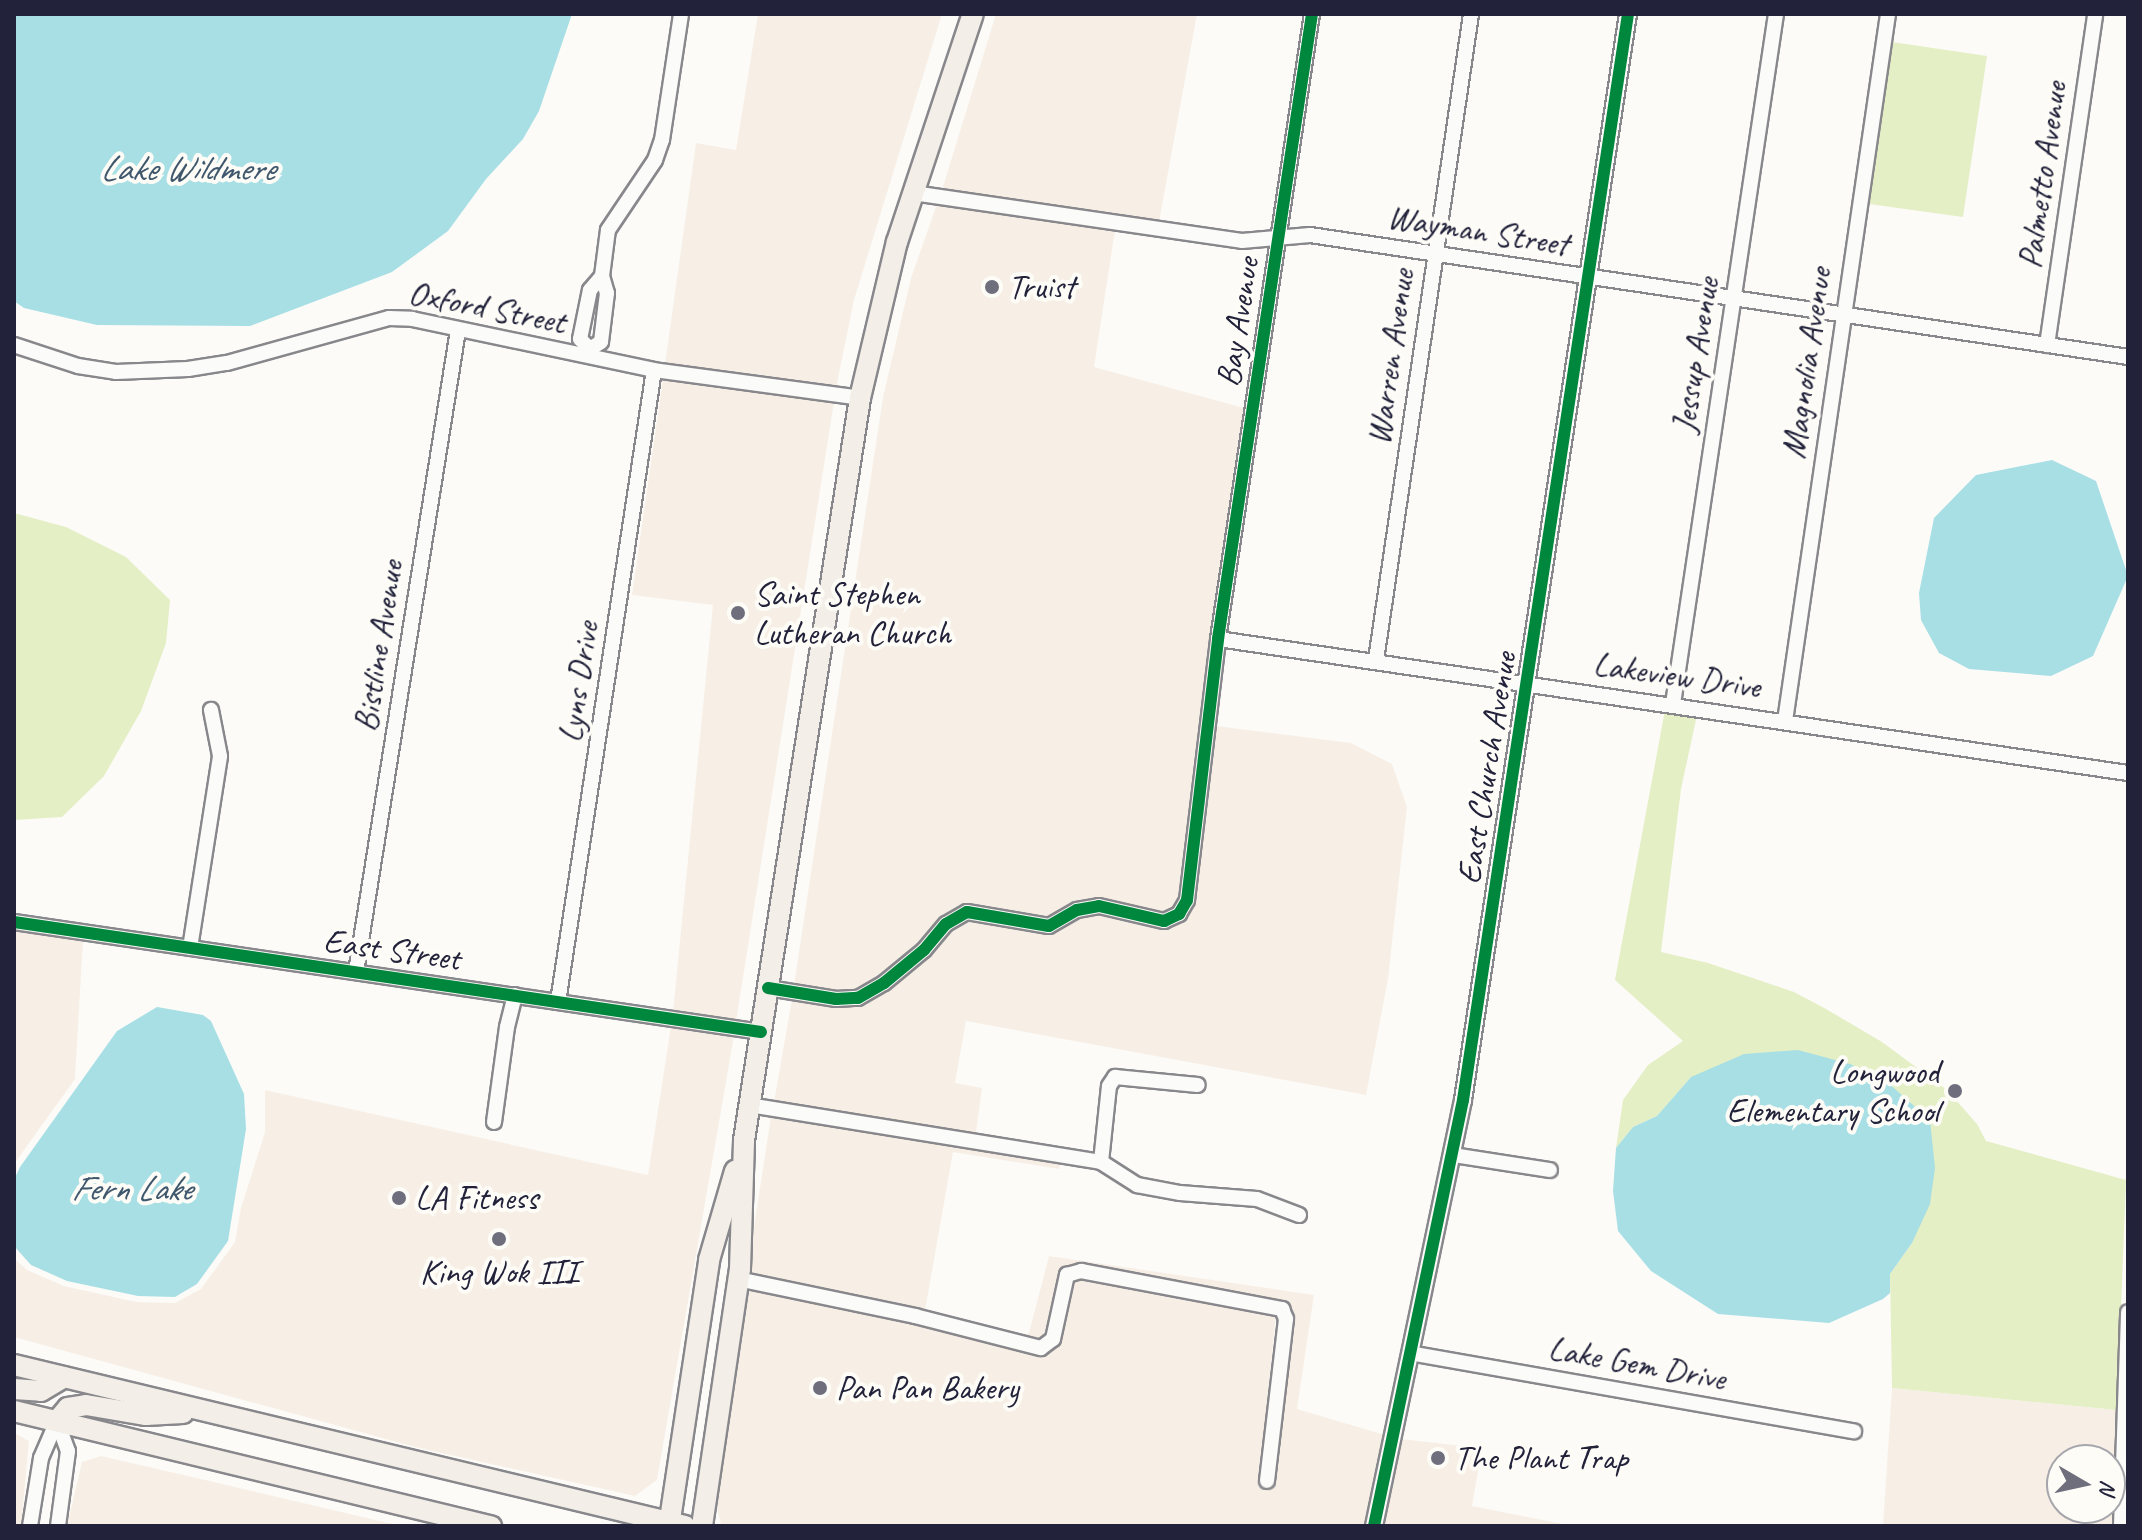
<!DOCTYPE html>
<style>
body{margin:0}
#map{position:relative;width:2142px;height:1540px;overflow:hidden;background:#fcfbf8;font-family:Caveat,sans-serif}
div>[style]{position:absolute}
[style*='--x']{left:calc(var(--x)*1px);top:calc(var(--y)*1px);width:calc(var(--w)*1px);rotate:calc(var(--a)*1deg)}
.built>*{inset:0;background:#f7efe6}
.green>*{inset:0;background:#e4efc5}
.water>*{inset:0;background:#a7dfe5}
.roads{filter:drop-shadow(2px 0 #88888c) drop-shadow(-2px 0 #88888c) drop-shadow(0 2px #88888c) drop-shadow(0 -2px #88888c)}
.minor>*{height:14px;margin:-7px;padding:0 7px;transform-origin:7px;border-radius:7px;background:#fbfbf9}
.tertiary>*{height:16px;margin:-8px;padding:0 8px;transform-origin:8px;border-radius:8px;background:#fbfbf9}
.primary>*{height:20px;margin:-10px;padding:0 10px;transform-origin:10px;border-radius:10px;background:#f3eee7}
.cycleway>*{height:12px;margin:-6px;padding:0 6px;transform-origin:6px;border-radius:6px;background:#00873e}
.dots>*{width:22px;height:22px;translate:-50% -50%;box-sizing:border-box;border:4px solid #fdfcf7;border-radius:50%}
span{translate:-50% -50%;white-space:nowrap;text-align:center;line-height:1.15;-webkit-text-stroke:8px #fdfcf7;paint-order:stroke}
.street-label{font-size:34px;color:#22223b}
.poi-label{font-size:34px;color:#22223b}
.left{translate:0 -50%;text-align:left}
.right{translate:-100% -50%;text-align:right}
.water-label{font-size:36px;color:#3f576c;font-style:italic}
.frame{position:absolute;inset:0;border:16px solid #22223b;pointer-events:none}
.north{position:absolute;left:2046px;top:1444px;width:80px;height:80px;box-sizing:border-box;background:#fdfcf7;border:2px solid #a5a5ac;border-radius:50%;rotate:99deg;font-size:22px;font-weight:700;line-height:32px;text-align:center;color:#22223b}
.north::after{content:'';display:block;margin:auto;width:28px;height:36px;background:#6e6e7d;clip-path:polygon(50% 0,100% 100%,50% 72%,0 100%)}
</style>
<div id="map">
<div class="built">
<i style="clip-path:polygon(758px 14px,942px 14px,854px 300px,836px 388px,665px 364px,696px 143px,736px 150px)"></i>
<i style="clip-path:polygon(996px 14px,1197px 14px,1159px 222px,942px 190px)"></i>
<i style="clip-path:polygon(937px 204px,1115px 230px,1094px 367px,1244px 408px,1209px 645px,1179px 898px,1173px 909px,1162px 913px,1097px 899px,1072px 904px,1047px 918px,962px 906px,939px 919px,918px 945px,879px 977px,856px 991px,836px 992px,794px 985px,883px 397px,911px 278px)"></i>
<i style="clip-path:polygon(663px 379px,834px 402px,736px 1022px,673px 1012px,713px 605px,632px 595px)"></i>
<i style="clip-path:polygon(1216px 726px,1351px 743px,1392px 764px,1407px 807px,1388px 979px,1366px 1095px,966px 1021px,955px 1083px,982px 1088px,976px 1132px,1061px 1148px,774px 1102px,792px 999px,835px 1006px,863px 1004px,890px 988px,929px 955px,951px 929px,969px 919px,1047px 933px,1080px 917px,1099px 913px,1162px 928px,1183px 920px,1195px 901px)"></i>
<i style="clip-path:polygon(14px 929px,83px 939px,75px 1079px,14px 1164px)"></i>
<i style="clip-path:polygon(671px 1026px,734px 1036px,657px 1480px,635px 1496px,415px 1447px,14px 1337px,14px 1258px,27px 1270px,64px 1286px,136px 1302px,175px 1303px,201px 1289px,235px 1242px,241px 1208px,265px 1132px,265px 1090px,648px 1175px)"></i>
<i style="clip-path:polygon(771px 1116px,1060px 1163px,1059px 1169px,953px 1152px,925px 1311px,747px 1273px)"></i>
<i style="clip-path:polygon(1049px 1256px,1314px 1295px,1297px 1409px,1385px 1435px,1366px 1526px,721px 1524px,717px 1507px,745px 1287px,913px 1322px,1040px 1355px,1060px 1341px,1074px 1281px,1081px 1278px,1276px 1315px,1258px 1487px,1274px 1489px,1294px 1320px,1290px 1307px,1283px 1302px,1077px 1264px,1059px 1274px,1045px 1336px,1039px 1341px,1019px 1337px,1029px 1333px)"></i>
<i style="clip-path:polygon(evenodd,1892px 1388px,2117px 1410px,2113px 1526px,1883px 1526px,1892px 1388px,2062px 1460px,2110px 1460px,2110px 1508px,2062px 1508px,2062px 1460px)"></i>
<i style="clip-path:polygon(14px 1433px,29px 1441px,21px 1526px,14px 1526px)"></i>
<i style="clip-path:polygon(1400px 1439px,1482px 1448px,1472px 1506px,1573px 1526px,1382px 1526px)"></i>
<i style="clip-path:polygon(101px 1456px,214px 1482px,401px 1526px,67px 1526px,82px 1462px)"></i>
</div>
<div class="green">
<i style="clip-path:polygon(1892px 42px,1987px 56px,1963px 217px,1869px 204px)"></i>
<i style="clip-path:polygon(14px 513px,66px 527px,126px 557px,170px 600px,166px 643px,141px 711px,104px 776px,62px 817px,14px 820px)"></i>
<i style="clip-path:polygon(1665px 710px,1697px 715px,1681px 789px,1661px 952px,1708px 963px,1794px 992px,1826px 1009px,1882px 1042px,1947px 1090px,1977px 1124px,1986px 1141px,2126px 1180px,2117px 1410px,1892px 1388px,1890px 1274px,1912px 1243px,1691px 1077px,1657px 1116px,1633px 1127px,1616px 1148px,1623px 1100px,1648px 1065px,1683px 1041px,1615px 980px)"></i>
</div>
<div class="water">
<i style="clip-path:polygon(14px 14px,572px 14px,539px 111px,523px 139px,486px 179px,448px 231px,392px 272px,250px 326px,97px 325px,24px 308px,14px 301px)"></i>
<i style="clip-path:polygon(2052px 460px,2096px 481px,2128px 576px,2093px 656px,2051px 676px,1969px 669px,1939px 653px,1921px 620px,1919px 593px,1934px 518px,1976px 475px)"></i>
<i style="clip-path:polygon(157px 1007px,203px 1015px,211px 1021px,244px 1094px,246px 1129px,228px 1241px,197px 1284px,175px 1297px,138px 1296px,67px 1281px,31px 1265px,14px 1246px,14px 1180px,20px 1167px,117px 1031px)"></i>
<i style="clip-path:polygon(1798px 1050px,1850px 1064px,1886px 1081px,1930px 1120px,1935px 1168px,1930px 1204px,1912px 1243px,1890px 1274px,1890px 1293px,1883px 1299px,1829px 1323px,1718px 1314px,1651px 1271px,1618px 1231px,1613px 1191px,1616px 1148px,1633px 1127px,1657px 1116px,1691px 1077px,1744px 1054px)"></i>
</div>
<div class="roads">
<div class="minor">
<i style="--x:913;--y:193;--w:332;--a:8.3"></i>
<i style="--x:1242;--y:241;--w:68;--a:-5"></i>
<i style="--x:1310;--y:235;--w:827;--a:8.48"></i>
<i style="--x:602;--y:276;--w:46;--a:-82.6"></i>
<i style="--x:608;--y:230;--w:84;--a:-56.1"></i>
<i style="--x:655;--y:160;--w:21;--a:-71"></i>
<i style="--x:662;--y:140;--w:127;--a:-81.4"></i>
<i style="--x:602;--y:276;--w:18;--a:74"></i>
<i style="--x:607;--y:293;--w:49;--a:97"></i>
<i style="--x:601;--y:342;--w:13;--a:148"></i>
<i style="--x:590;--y:349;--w:14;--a:-135"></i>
<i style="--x:580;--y:339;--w:50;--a:-78.5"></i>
<i style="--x:590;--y:290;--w:18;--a:-49"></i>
<i style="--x:14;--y:345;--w:67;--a:18.2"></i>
<i style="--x:78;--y:366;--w:38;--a:9"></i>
<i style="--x:116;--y:372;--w:72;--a:-2.4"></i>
<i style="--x:188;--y:369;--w:39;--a:-9"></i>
<i style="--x:227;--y:363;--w:168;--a:-15.5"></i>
<i style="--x:389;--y:318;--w:23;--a:2"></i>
<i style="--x:412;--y:319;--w:247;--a:11.9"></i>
<i style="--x:654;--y:370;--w:208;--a:7.7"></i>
<i style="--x:2047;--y:345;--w:334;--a:-81.7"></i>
<i style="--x:1218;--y:639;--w:920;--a:8.38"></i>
<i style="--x:1376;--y:660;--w:653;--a:-81.63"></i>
<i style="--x:1673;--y:704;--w:698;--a:-81.51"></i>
<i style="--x:1785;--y:721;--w:714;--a:-81.71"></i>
<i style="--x:14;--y:922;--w:755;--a:8.38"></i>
<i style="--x:190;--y:948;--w:194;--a:-81.1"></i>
<i style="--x:220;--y:756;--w:47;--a:-101.1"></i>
<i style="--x:356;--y:972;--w:650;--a:-80.97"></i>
<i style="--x:768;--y:988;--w:69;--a:9.2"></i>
<i style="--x:836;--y:999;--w:22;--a:-3"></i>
<i style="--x:858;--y:998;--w:30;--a:-30"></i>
<i style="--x:884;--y:983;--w:52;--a:-39.5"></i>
<i style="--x:924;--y:950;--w:34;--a:-50"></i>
<i style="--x:946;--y:924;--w:24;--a:-30"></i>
<i style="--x:967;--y:912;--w:83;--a:9.7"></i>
<i style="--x:1049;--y:926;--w:32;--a:-30"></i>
<i style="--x:1077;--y:910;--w:22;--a:-10"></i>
<i style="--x:1099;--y:906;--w:67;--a:13"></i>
<i style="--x:1164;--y:921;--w:17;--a:-25"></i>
<i style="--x:1179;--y:914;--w:16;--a:-60"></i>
<i style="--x:1187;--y:900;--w:263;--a:-83.2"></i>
<i style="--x:1218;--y:639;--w:632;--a:-81.45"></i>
<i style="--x:558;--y:1002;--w:639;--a:-81.36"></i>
<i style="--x:749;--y:1105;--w:357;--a:9.2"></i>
<i style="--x:1101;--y:1162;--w:43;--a:32.6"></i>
<i style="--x:1137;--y:1185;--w:44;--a:10.5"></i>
<i style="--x:1180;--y:1193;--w:77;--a:4.5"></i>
<i style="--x:1257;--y:1199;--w:45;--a:20.9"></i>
<i style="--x:494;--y:1122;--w:96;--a:-82.2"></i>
<i style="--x:507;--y:1027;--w:33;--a:-76"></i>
<i style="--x:1453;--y:1155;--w:98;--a:8.8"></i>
<i style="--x:1101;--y:1162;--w:76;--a:-84"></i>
<i style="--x:1109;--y:1086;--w:11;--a:-56"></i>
<i style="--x:1115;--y:1077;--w:83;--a:5.5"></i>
<i style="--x:738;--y:1279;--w:181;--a:11.8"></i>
<i style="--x:915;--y:1316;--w:130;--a:14.3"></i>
<i style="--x:1041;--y:1348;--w:15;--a:-37"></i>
<i style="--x:1053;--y:1339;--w:66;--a:-77.7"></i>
<i style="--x:1067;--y:1275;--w:15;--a:-16"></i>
<i style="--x:1081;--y:1271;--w:205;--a:10.7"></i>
<i style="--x:1282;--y:1309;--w:11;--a:68"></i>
<i style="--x:1286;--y:1319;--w:163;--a:96.7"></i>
<i style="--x:1410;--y:1353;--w:451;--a:10"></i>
<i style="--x:57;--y:1421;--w:32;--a:70"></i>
<i style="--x:68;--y:1451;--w:76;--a:97.6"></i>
<i style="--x:30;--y:1526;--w:69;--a:-80.8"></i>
<i style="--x:41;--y:1458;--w:40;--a:-66.6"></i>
<i style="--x:2121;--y:1526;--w:214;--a:-88.1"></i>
</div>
<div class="tertiary">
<i style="--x:1374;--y:1526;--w:435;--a:-78.2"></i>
<i style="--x:1463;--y:1100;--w:1098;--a:-81.36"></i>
</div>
<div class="primary">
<i style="--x:14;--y:1365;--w:690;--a:13.49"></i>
<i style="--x:14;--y:1389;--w:27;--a:4"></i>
<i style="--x:41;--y:1391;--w:27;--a:-31"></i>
<i style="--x:14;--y:1411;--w:491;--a:13.6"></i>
<i style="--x:57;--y:1421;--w:17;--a:-50"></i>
<i style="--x:68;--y:1408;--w:18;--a:-9"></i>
<i style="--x:86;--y:1405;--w:61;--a:9.5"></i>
<i style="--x:146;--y:1415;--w:37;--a:-3"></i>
<i style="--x:669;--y:1526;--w:269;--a:-81.4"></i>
<i style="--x:709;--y:1260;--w:93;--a:-73.7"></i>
<i style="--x:702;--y:1526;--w:260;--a:-81.6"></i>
<i style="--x:740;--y:1269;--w:129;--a:-88.2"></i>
<i style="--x:744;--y:1140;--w:751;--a:-81.11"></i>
<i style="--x:860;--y:398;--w:160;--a:-76.7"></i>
<i style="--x:897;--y:242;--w:240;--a:-71.6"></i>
</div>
</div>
<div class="cycleway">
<i style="--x:14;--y:922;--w:755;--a:8.38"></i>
<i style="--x:768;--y:988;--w:69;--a:9.2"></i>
<i style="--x:836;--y:999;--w:22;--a:-3"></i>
<i style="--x:858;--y:998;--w:30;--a:-30"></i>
<i style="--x:884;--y:983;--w:52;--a:-39.5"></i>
<i style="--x:924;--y:950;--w:34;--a:-50"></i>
<i style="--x:946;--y:924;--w:24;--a:-30"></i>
<i style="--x:967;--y:912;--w:83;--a:9.7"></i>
<i style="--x:1049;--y:926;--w:32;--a:-30"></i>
<i style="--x:1077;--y:910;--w:22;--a:-10"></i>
<i style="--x:1099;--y:906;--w:67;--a:13"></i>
<i style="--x:1164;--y:921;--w:17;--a:-25"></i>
<i style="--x:1179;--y:914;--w:16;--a:-60"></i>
<i style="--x:1187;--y:900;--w:263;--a:-83.2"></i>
<i style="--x:1218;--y:639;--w:632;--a:-81.45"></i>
<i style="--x:1374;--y:1526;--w:435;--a:-78.2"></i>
<i style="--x:1463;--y:1100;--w:1098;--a:-81.36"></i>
</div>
<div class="dots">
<i style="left:992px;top:287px;background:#6e6e7d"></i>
<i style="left:738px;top:613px;background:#6e6e7d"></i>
<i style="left:1955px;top:1091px;background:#6e6e7d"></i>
<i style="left:399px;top:1198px;background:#6e6e7d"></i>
<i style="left:499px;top:1239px;background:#6e6e7d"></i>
<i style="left:820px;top:1388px;background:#6e6e7d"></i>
<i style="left:1438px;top:1458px;background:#6e6e7d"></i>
</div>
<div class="street-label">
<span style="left:2042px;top:175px;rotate:-82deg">Palmetto Avenue</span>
<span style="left:1478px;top:230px;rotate:9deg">Wayman Street</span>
<span style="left:487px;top:307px;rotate:11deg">Oxford Street</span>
<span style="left:1237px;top:322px;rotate:-81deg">Bay Avenue</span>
<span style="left:1695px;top:355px;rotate:-81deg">Jessup Avenue</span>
<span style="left:1390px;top:357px;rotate:-82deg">Warren Avenue</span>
<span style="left:1806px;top:363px;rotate:-82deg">Magnolia Avenue</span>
<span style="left:378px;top:646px;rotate:-81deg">Bistline Avenue</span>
<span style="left:1677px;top:675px;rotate:8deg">Lakeview Drive</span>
<span style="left:578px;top:682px;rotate:-82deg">Lyns Drive</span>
<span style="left:1486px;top:768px;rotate:-81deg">East Church Avenue</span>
<span style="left:392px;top:949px;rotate:8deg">East Street</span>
<span style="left:1637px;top:1363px;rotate:10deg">Lake Gem Drive</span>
</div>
<div class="poi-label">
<span class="left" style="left:1008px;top:287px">Truist</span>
<span class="left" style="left:754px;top:613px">Saint Stephen<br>Lutheran Church</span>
<span class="right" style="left:1939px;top:1091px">Longwood<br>Elementary School</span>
<span class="left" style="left:415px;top:1198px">LA Fitness</span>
<span style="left:499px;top:1272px">King Wok III</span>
<span class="left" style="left:836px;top:1388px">Pan Pan Bakery</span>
<span class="left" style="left:1454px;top:1458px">The Plant Trap</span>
</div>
<div class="water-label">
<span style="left:187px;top:169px">Lake Wildmere</span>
<span style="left:131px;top:1189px">Fern Lake</span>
</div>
<div class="frame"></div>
<div class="north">N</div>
</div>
